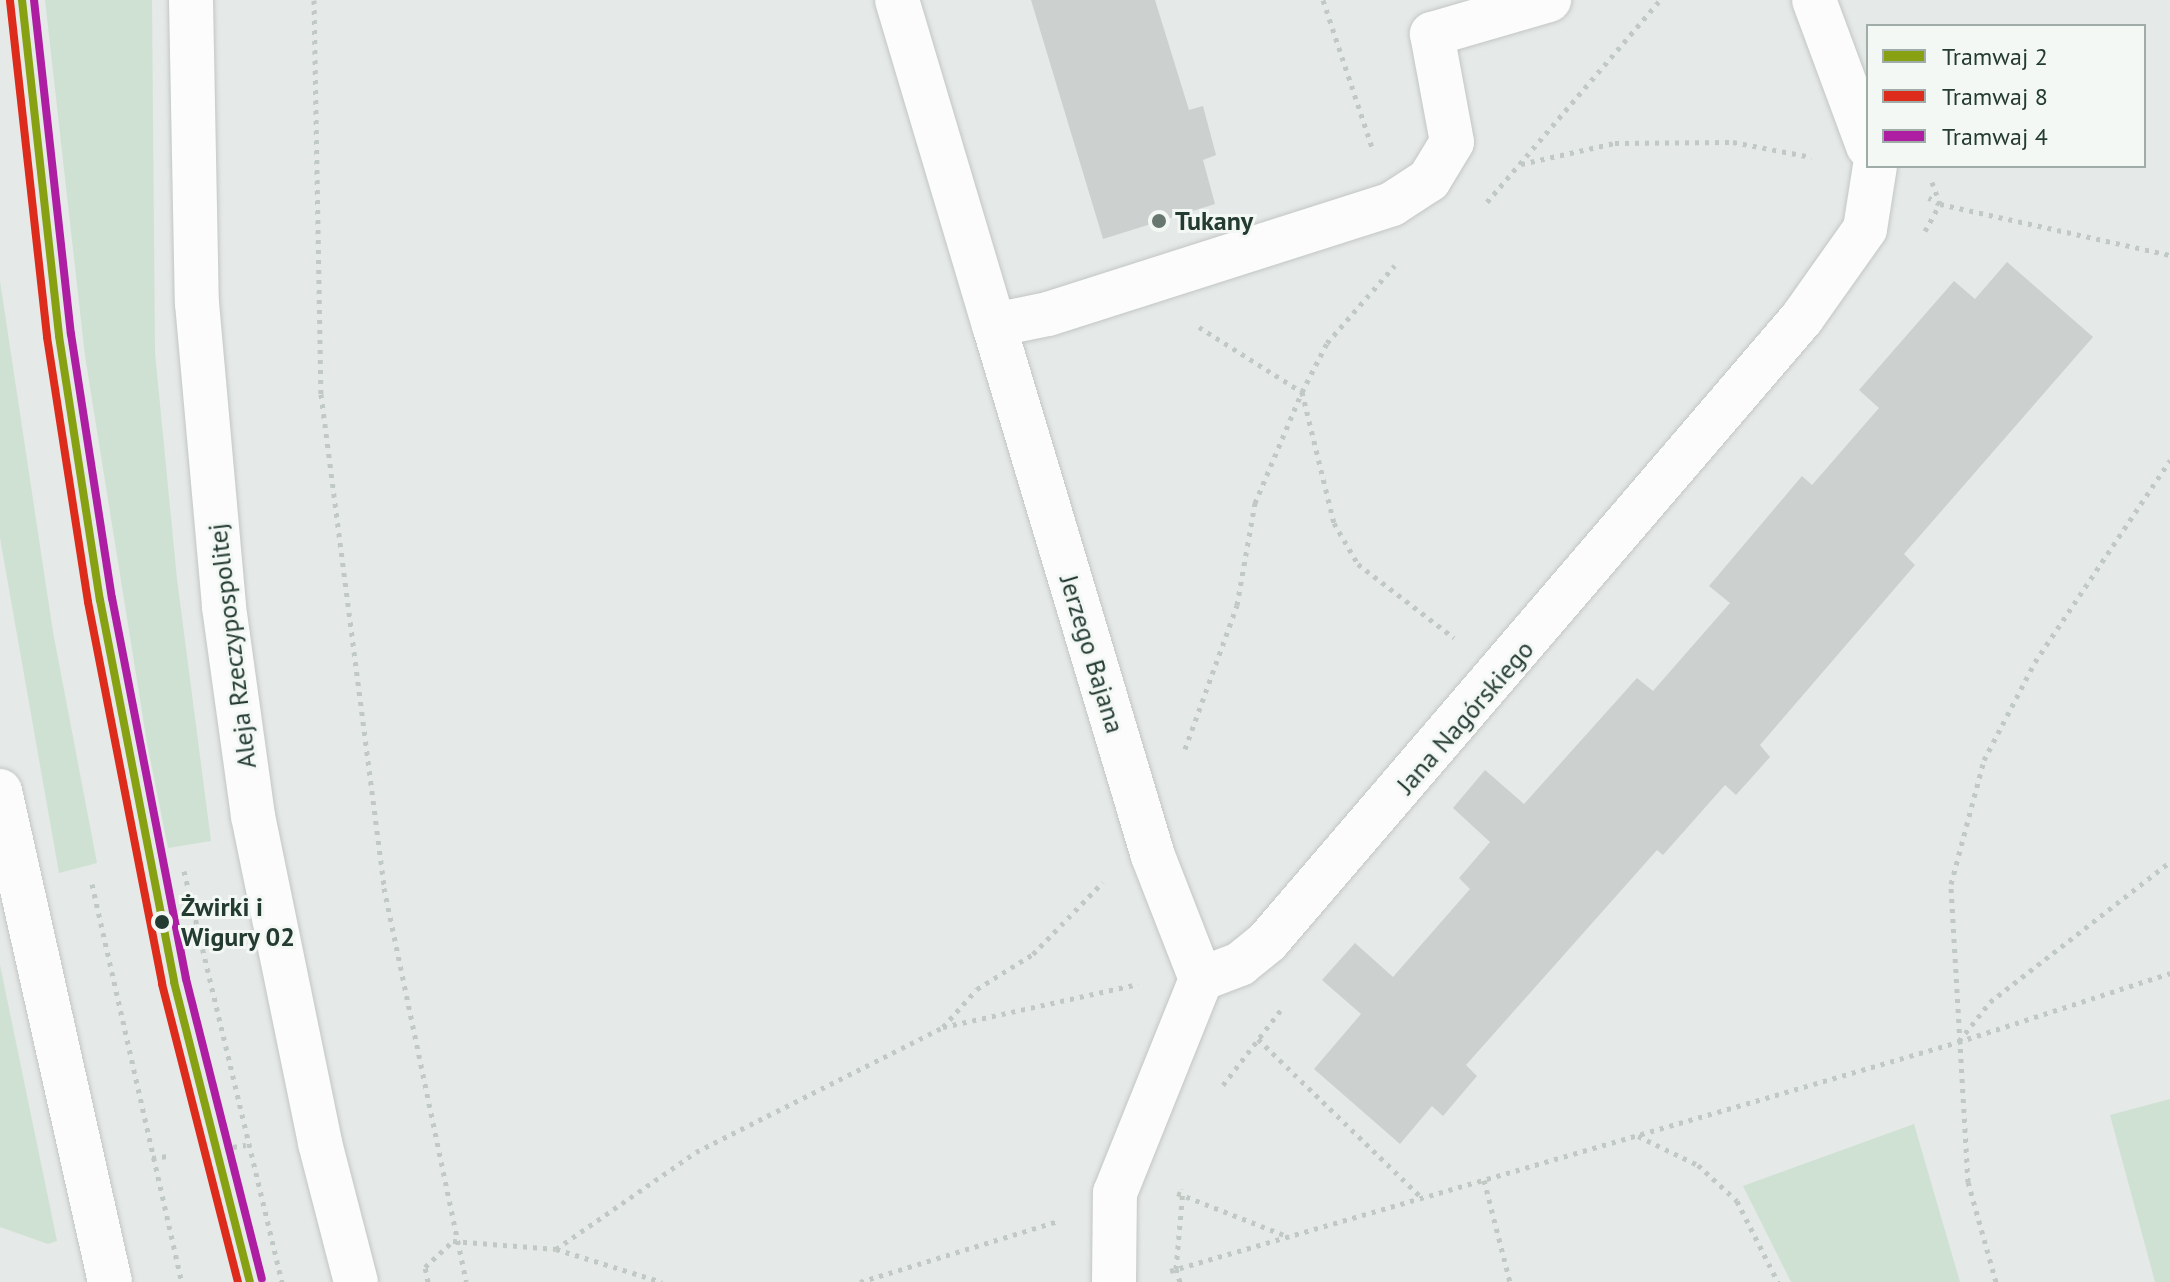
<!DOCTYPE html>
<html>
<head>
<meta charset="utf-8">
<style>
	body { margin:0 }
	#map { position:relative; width:2170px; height:1282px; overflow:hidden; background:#e5e9e7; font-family:"PT Sans",sans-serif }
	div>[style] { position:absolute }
	.green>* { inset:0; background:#cfe1d3 }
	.building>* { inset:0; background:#ccd0ce }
	.path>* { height:5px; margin-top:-2.5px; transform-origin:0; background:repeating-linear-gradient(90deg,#c1c9c5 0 4px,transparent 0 10px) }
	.roads { filter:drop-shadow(0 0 2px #c2c6c4) drop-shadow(0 0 2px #c2c6c4) }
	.street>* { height:44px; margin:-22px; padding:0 22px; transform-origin:22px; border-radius:22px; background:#fbfcfb }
	.secondary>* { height:44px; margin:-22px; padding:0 22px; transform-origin:22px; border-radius:22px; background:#fbfcfb }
	.tram-1>* { height:8px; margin:-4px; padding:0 4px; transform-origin:4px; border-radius:4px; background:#87a112 }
	.tram-2>* { height:8px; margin:-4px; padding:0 4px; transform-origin:4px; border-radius:4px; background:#dd2b1c }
	.tram-3>* { height:8px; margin:-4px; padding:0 4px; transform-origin:4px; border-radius:4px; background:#ae1ea3 }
	.dots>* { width:22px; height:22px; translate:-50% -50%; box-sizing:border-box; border:4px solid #f3f8f5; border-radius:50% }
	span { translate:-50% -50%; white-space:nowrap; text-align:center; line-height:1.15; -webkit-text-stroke:6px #f3f8f5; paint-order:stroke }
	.poi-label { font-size:26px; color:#243b32; font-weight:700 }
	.left { translate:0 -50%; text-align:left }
	.street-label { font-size:26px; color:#243b32 }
	.stop-label { font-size:26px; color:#243b32; font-weight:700 }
	.legend { position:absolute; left:1866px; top:24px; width:280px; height:144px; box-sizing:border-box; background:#f3f8f5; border:2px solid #a0aca7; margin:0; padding:10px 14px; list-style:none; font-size:24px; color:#243b32 }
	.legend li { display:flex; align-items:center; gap:16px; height:40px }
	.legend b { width:40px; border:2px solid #a0aca7 }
</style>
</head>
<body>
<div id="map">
	<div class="green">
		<i style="clip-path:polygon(45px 0,152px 0,155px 353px,177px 579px,211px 841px,168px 848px,147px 743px,85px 356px)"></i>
		<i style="clip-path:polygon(0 281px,53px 632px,97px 863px,59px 873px,0 538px)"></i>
		<i style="clip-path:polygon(0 965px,57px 1241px,48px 1244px,0 1227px)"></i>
		<i style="clip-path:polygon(2170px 1099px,2170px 1282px,2155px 1282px,2110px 1115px)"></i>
		<i style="clip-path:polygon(1914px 1124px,1960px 1282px,1791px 1282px,1743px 1186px)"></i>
	</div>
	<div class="building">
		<i style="clip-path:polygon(1031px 0,1155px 0,1189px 110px,1203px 106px,1216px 155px,1203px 160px,1215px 204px,1103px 239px)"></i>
		<i style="clip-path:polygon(2007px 262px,2093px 337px,1904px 554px,1915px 565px,1760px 745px,1770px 757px,1736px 795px,1725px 785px,1663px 855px,1657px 850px,1466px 1065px,1477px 1076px,1443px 1116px,1432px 1106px,1400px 1144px,1314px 1069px,1361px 1014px,1322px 980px,1355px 943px,1393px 977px,1470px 889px,1459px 878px,1490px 842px,1453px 808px,1485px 770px,1524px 804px,1637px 678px,1653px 691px,1730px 603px,1709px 586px,1802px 476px,1812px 485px,1879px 408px,1859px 390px,1954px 281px,1975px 299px)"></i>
	</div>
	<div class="path">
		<i style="left:314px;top:0;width:394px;rotate:89deg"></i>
		<i style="left:321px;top:394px;width:498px;rotate:82.7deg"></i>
		<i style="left:384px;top:888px;width:402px;rotate:78.2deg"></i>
		<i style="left:1323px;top:0;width:155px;rotate:71.6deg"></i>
		<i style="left:1521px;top:164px;width:96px;rotate:-12.6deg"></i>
		<i style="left:1615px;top:143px;width:118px;rotate:-0.5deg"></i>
		<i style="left:1733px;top:142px;width:80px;rotate:10.8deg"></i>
		<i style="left:1932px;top:182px;width:23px;rotate:70deg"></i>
		<i style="left:1940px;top:204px;width:236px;rotate:12.5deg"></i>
		<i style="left:1487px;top:202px;width:266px;rotate:-49.4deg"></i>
		<i style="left:1925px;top:231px;width:31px;rotate:-61deg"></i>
		<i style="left:1940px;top:204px;width:13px;rotate:-151deg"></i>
		<i style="left:1199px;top:327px;width:122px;rotate:32.3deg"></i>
		<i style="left:1302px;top:392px;width:135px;rotate:76.3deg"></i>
		<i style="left:1334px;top:523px;width:48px;rotate:59.7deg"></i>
		<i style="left:1358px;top:564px;width:121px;rotate:37.6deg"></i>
		<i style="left:1185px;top:749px;width:153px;rotate:-70.1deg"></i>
		<i style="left:1237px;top:605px;width:104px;rotate:-80deg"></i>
		<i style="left:1255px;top:503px;width:121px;rotate:-67.1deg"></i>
		<i style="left:1302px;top:392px;width:55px;rotate:-63deg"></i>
		<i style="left:1327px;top:343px;width:103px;rotate:-48.9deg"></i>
		<i style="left:184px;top:871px;width:423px;rotate:76.6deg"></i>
		<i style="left:92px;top:884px;width:408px;rotate:77.3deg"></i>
		<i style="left:943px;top:1027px;width:51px;rotate:-48.2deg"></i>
		<i style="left:977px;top:989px;width:66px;rotate:-32deg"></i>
		<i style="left:1033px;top:954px;width:100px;rotate:-45.8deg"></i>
		<i style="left:1258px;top:1039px;width:227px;rotate:44.1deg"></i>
		<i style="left:1959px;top:1041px;width:50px;rotate:-51.5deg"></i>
		<i style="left:1990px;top:1002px;width:228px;rotate:-37.9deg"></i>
		<i style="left:1223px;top:1085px;width:98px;rotate:-52.4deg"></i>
		<i style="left:1638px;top:1136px;width:67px;rotate:25.8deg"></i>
		<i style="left:1698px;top:1165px;width:53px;rotate:42.7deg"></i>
		<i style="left:1737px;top:1201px;width:91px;rotate:63.2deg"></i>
		<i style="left:233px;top:1147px;width:13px;rotate:-9deg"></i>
		<i style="left:152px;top:1158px;width:16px;rotate:-7deg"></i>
		<i style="left:1484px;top:1180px;width:105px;rotate:75.7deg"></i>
		<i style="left:1177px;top:1193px;width:120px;rotate:21.4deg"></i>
		<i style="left:556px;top:1249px;width:170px;rotate:-34.7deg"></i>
		<i style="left:696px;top:1152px;width:277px;rotate:-26.8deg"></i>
		<i style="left:943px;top:1027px;width:200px;rotate:-12.4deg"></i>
		<i style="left:1170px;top:1271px;width:821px;rotate:-16.2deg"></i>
		<i style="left:1958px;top:1042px;width:223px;rotate:-18deg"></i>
		<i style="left:428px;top:1282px;width:15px;rotate:-101deg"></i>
		<i style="left:425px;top:1267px;width:38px;rotate:-43deg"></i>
		<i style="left:453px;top:1241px;width:103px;rotate:4.4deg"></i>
		<i style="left:556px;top:1249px;width:111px;rotate:17.3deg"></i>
		<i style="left:860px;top:1282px;width:207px;rotate:-17.1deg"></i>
		<i style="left:1180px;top:1282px;width:14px;rotate:-107deg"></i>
		<i style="left:1176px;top:1269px;width:80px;rotate:-85deg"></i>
		<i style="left:1996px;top:1282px;width:104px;rotate:-105.6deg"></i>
		<i style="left:1968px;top:1182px;width:298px;rotate:-93.3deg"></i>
		<i style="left:1951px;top:884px;width:128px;rotate:-75.1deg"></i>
		<i style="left:1984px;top:760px;width:110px;rotate:-62.5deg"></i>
		<i style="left:2035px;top:662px;width:243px;rotate:-56.2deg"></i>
	</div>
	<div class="roads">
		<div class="street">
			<i style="left:897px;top:0;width:339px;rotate:73.4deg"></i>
			<i style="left:994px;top:325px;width:55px;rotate:-11.5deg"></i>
			<i style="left:1048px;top:314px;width:361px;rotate:-17.7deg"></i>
			<i style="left:1392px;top:204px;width:44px;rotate:-33deg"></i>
			<i style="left:1429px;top:180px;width:44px;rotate:-58.8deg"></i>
			<i style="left:1452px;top:142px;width:110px;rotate:-100.5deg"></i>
			<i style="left:1432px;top:34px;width:122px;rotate:-16.2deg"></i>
			<i style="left:1814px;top:0;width:156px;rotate:69.7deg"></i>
			<i style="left:994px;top:325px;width:554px;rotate:73.33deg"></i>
			<i style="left:1153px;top:856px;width:132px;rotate:68.7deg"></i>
			<i style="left:1114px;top:1282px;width:89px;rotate:-89.4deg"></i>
			<i style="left:1115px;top:1193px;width:231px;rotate:-68.1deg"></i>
			<i style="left:1201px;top:979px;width:42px;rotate:-21deg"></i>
			<i style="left:1240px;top:964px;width:36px;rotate:-39deg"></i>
			<i style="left:1268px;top:941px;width:821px;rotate:-49.4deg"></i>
			<i style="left:1802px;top:318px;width:109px;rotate:-54.7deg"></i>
			<i style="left:1865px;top:229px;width:64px;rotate:-81deg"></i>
		</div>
		<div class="secondary">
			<i style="left:191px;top:0;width:303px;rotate:88.9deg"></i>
			<i style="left:197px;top:303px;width:305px;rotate:84.9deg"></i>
			<i style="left:224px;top:607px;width:211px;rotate:82.1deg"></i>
			<i style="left:253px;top:816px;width:334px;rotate:78.4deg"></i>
			<i style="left:320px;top:1143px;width:144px;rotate:75.5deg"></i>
			<i style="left:0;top:791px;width:503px;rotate:77.37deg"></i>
		</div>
	</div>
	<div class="tram-1">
		<i style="left:22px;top:0;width:338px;rotate:83.7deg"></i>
		<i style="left:59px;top:336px;width:267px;rotate:81.2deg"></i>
		<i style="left:100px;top:600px;width:389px;rotate:79deg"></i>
		<i style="left:174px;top:982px;width:309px;rotate:75.8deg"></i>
	</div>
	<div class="tram-2">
		<i style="left:10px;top:1px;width:338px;rotate:83.7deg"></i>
		<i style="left:47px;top:337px;width:268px;rotate:81.2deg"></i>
		<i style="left:88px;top:602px;width:389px;rotate:79deg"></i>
		<i style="left:162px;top:984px;width:308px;rotate:75.7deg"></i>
	</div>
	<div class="tram-3">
		<i style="left:34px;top:0;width:336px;rotate:83.7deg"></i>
		<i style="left:71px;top:334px;width:267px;rotate:81.2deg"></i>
		<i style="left:112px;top:598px;width:388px;rotate:79deg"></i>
		<i style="left:186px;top:979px;width:309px;rotate:75.8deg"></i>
	</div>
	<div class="dots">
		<i style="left:1159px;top:221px;background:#687871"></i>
		<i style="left:162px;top:922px;background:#243b32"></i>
	</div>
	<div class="poi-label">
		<span class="left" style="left:1175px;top:221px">Tukany</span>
	</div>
	<div class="street-label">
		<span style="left:232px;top:646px;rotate:-97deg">Aleja Rzeczypospolitej</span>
		<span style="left:1092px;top:654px;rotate:73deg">Jerzego Bajana</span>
		<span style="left:1465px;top:717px;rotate:-49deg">Jana Nagórskiego</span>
	</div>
	<div class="stop-label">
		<span class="left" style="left:181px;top:922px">Żwirki i<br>Wigury 02</span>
	</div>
	<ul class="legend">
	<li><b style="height:10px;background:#87a112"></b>Tramwaj 2</li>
	<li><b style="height:10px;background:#dd2b1c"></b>Tramwaj 8</li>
	<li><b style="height:10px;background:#ae1ea3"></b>Tramwaj 4</li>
	</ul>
</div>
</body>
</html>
